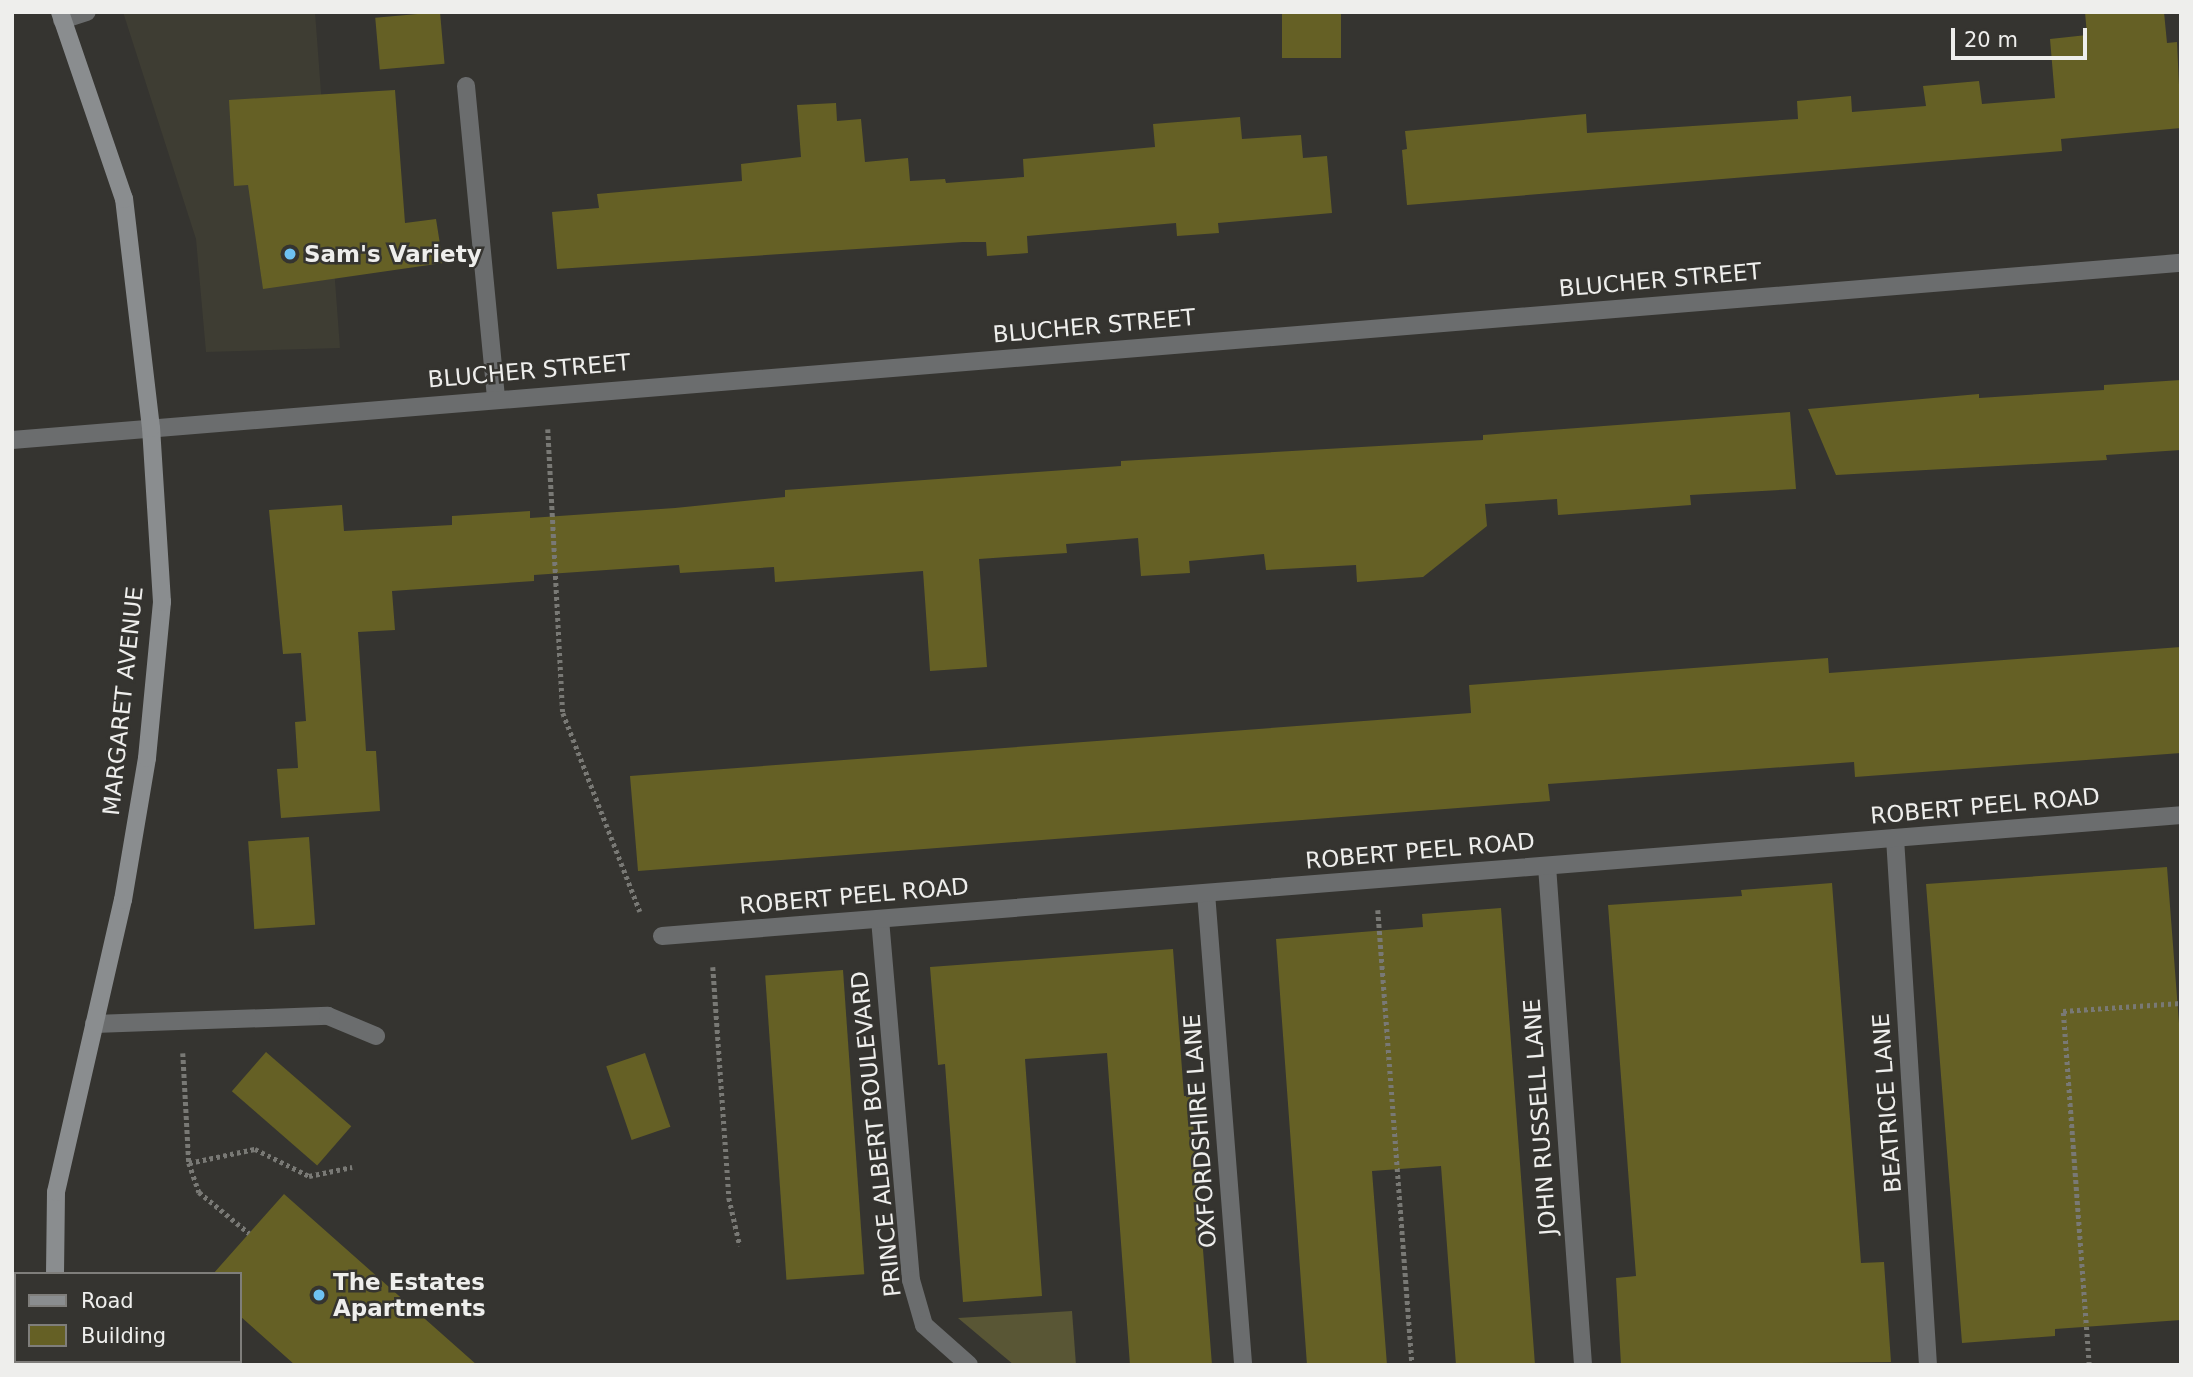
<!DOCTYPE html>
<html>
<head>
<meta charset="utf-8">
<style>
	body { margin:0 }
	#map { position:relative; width:2193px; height:1377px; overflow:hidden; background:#353430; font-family:"DejaVu Sans",sans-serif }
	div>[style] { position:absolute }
	.built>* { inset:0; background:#3e3d33 }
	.green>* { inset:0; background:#595635 }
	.building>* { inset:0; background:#656025; transform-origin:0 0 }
	.path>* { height:4.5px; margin-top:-2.25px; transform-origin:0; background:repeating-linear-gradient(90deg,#797975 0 3.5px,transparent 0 7px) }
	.lane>* { height:18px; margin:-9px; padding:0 9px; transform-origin:9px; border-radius:9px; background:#6b6d6e }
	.street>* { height:18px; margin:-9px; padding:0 9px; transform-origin:9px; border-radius:9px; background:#6b6d6e }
	.secondary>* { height:18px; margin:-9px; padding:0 9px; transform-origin:9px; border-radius:9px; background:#8a8d8f }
	.dots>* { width:19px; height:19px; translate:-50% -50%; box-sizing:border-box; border:4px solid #353430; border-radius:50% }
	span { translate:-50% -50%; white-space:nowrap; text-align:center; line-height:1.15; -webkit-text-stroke:5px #353430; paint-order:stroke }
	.poi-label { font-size:23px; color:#eeeeec; font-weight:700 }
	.left { translate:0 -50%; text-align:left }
	.street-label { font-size:23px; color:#eeeeec }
	.frame { position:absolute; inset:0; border:14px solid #eeeeec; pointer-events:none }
	.legend { position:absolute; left:14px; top:1272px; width:228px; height:91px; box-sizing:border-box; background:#353430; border:2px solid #7f7e7b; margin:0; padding:9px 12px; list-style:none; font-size:21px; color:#eeeeec }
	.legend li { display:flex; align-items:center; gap:14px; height:35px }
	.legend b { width:35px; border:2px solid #7f7e7b }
	.scale { position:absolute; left:1951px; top:28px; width:136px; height:32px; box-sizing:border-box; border:4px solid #eeeeec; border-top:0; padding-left:9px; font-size:21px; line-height:24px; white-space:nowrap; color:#eeeeec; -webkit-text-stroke:5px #353430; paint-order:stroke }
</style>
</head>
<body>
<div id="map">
	<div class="built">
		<i style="clip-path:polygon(123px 12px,315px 12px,340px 348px,206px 352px,196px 239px)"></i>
	</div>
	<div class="green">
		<i style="clip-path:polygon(1072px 1311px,1076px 1365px,1014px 1365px,958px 1318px)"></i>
	</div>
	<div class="building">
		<i style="left:440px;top:12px;width:52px;height:65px;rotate:85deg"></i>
		<i style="left:1282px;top:12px;width:59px;height:46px"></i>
		<i style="clip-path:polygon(2085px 12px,2164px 12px,2167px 43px,2177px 42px,2181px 128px,2061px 139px,2062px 151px,1407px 205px,1402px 150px,1407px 149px,1405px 131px,1586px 114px,1587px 133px,1798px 119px,1797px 101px,1851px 96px,1852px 112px,1926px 106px,1923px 86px,1979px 81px,1982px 104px,2055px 98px,2050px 39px,2087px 35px)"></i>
		<i style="clip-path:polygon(395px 90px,405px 223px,436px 219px,443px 263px,263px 289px,248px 185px,234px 186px,229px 100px)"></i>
		<i style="clip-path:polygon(836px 103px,837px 121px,861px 119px,865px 162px,908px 158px,910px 181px,945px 179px,946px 183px,1024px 177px,1023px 159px,1155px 147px,1153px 124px,1240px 117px,1242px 139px,1301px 135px,1303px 158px,1327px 156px,1332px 213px,1218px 223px,1219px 233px,1177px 236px,1176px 223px,1027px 236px,1028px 253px,987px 256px,986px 242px,963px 242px,557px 269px,552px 212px,599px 208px,597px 194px,742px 181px,741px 164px,801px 157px,797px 105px)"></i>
		<i style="clip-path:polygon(2181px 380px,2181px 450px,2106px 455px,2107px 460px,1836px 475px,1808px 409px,1979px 394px,1979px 398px,2104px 390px,2104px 385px)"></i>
		<i style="clip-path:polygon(1790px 412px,1796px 489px,1690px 495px,1691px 505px,1558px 515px,1557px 499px,1485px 504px,1487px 526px,1423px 577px,1357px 582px,1356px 565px,1266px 570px,1264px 554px,1189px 561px,1190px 573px,1141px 576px,1138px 538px,1066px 544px,1067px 553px,979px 559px,987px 667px,930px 671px,923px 571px,775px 582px,774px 567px,680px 573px,679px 565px,534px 575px,534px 581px,392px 591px,395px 630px,358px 632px,366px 751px,376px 751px,380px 811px,281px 818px,277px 769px,298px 768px,295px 722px,306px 721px,301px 653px,283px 654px,269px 510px,342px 505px,344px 531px,452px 525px,452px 516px,530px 511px,530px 518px,675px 508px,785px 497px,785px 490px,1121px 466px,1121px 461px,1483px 440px,1483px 435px)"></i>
		<i style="clip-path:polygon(2181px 647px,2181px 753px,1855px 777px,1854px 762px,1548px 784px,1550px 801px,638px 871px,630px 776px,1471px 713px,1469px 685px,1828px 658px,1829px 673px)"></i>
		<i style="left:309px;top:837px;width:88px;height:61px;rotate:86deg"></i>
		<i style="clip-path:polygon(2167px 867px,2181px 1049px,2181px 1320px,2055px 1329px,2055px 1336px,1962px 1343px,1926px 884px)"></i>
		<i style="clip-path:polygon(1832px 883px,1861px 1263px,1884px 1262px,1891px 1362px,1621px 1365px,1616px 1278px,1636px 1276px,1608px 905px,1742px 896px,1741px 890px)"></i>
		<i style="clip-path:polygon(1501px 908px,1535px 1365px,1456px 1365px,1441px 1166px,1372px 1171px,1387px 1365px,1307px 1365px,1276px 939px,1423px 927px,1422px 914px)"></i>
		<i style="clip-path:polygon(1173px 949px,1184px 1096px,1191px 1096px,1212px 1365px,1130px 1365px,1107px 1053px,1025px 1059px,1042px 1296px,963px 1302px,945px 1064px,938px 1065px,930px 967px)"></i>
		<i style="left:843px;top:970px;width:305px;height:78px;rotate:86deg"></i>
		<i style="left:266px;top:1052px;width:113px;height:52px;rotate:41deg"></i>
		<i style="left:645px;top:1053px;width:78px;height:41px;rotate:71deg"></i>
		<i style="clip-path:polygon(284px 1194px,477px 1365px,295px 1365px,240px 1316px,240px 1274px,213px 1274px)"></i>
	</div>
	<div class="path">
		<i style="left:548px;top:429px;width:284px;rotate:87deg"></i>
		<i style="left:563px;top:713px;width:213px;rotate:68.8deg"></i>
		<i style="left:1378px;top:910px;width:456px;rotate:85.7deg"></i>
		<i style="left:713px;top:967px;width:232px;rotate:86deg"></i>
		<i style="left:729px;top:1198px;width:49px;rotate:77.1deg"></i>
		<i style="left:183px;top:1053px;width:110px;rotate:86.9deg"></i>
		<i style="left:189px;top:1163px;width:31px;rotate:71deg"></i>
		<i style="left:199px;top:1192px;width:65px;rotate:39.4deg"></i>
		<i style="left:189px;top:1163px;width:67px;rotate:-12deg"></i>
		<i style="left:255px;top:1149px;width:60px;rotate:26.6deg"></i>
		<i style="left:309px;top:1176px;width:44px;rotate:-11.8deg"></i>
		<i style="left:2089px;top:1365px;width:355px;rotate:-94.2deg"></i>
		<i style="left:2063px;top:1011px;width:118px;rotate:-3.9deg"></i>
	</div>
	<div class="lane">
		<i style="left:62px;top:20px;width:26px;rotate:-18deg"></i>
		<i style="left:466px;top:86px;width:313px;rotate:84.5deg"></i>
		<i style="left:94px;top:1024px;width:234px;rotate:-2deg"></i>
		<i style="left:328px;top:1016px;width:52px;rotate:22.6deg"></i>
	</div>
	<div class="street">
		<i style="left:12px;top:440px;width:2176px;rotate:-4.67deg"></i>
		<i style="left:1895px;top:838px;width:528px;rotate:86.42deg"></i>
		<i style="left:1547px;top:866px;width:500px;rotate:85.87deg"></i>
		<i style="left:1206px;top:893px;width:473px;rotate:85.5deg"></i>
		<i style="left:880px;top:919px;width:362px;rotate:85.1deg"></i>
		<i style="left:911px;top:1280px;width:47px;rotate:73.9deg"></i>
		<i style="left:924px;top:1325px;width:60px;rotate:41.6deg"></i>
		<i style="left:662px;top:936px;width:1524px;rotate:-4.55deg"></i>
	</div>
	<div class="secondary">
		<i style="left:55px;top:1274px;width:82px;rotate:-89.3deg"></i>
		<i style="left:56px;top:1192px;width:300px;rotate:-77.1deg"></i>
		<i style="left:123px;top:900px;width:144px;rotate:-80.4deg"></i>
		<i style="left:147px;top:758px;width:157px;rotate:-84.5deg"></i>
		<i style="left:162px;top:602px;width:174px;rotate:-93.6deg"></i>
		<i style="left:151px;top:428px;width:231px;rotate:-96.7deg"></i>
		<i style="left:124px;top:199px;width:198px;rotate:-108.9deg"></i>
		<i style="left:55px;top:1365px;width:4px;rotate:-90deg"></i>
	</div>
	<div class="dots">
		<i style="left:290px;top:254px;background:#6ec2f3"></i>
		<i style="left:319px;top:1295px;background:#6ec2f3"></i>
	</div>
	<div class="poi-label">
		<span class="left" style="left:304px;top:254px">Sam's Variety</span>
		<span class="left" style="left:333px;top:1295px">The Estates<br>Apartments</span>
	</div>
	<div class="street-label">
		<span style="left:1660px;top:280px;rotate:-5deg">BLUCHER STREET</span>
		<span style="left:1094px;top:326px;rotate:-5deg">BLUCHER STREET</span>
		<span style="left:529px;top:371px;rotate:-5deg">BLUCHER STREET</span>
		<span style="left:123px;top:701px;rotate:-84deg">MARGARET AVENUE</span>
		<span style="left:1985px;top:806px;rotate:-5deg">ROBERT PEEL ROAD</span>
		<span style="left:1420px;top:851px;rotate:-5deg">ROBERT PEEL ROAD</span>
		<span style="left:854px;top:896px;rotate:-5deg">ROBERT PEEL ROAD</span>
		<span style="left:1887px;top:1103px;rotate:-94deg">BEATRICE LANE</span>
		<span style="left:1540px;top:1117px;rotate:-94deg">JOHN RUSSELL LANE</span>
		<span style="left:1200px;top:1131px;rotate:-94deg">OXFORDSHIRE LANE</span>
		<span style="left:876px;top:1134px;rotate:-96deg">PRINCE ALBERT BOULEVARD</span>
	</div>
	<div class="frame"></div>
	<ul class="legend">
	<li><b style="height:9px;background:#8a8d8f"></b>Road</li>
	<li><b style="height:19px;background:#656025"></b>Building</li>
	</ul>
	<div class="scale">20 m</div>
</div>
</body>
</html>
